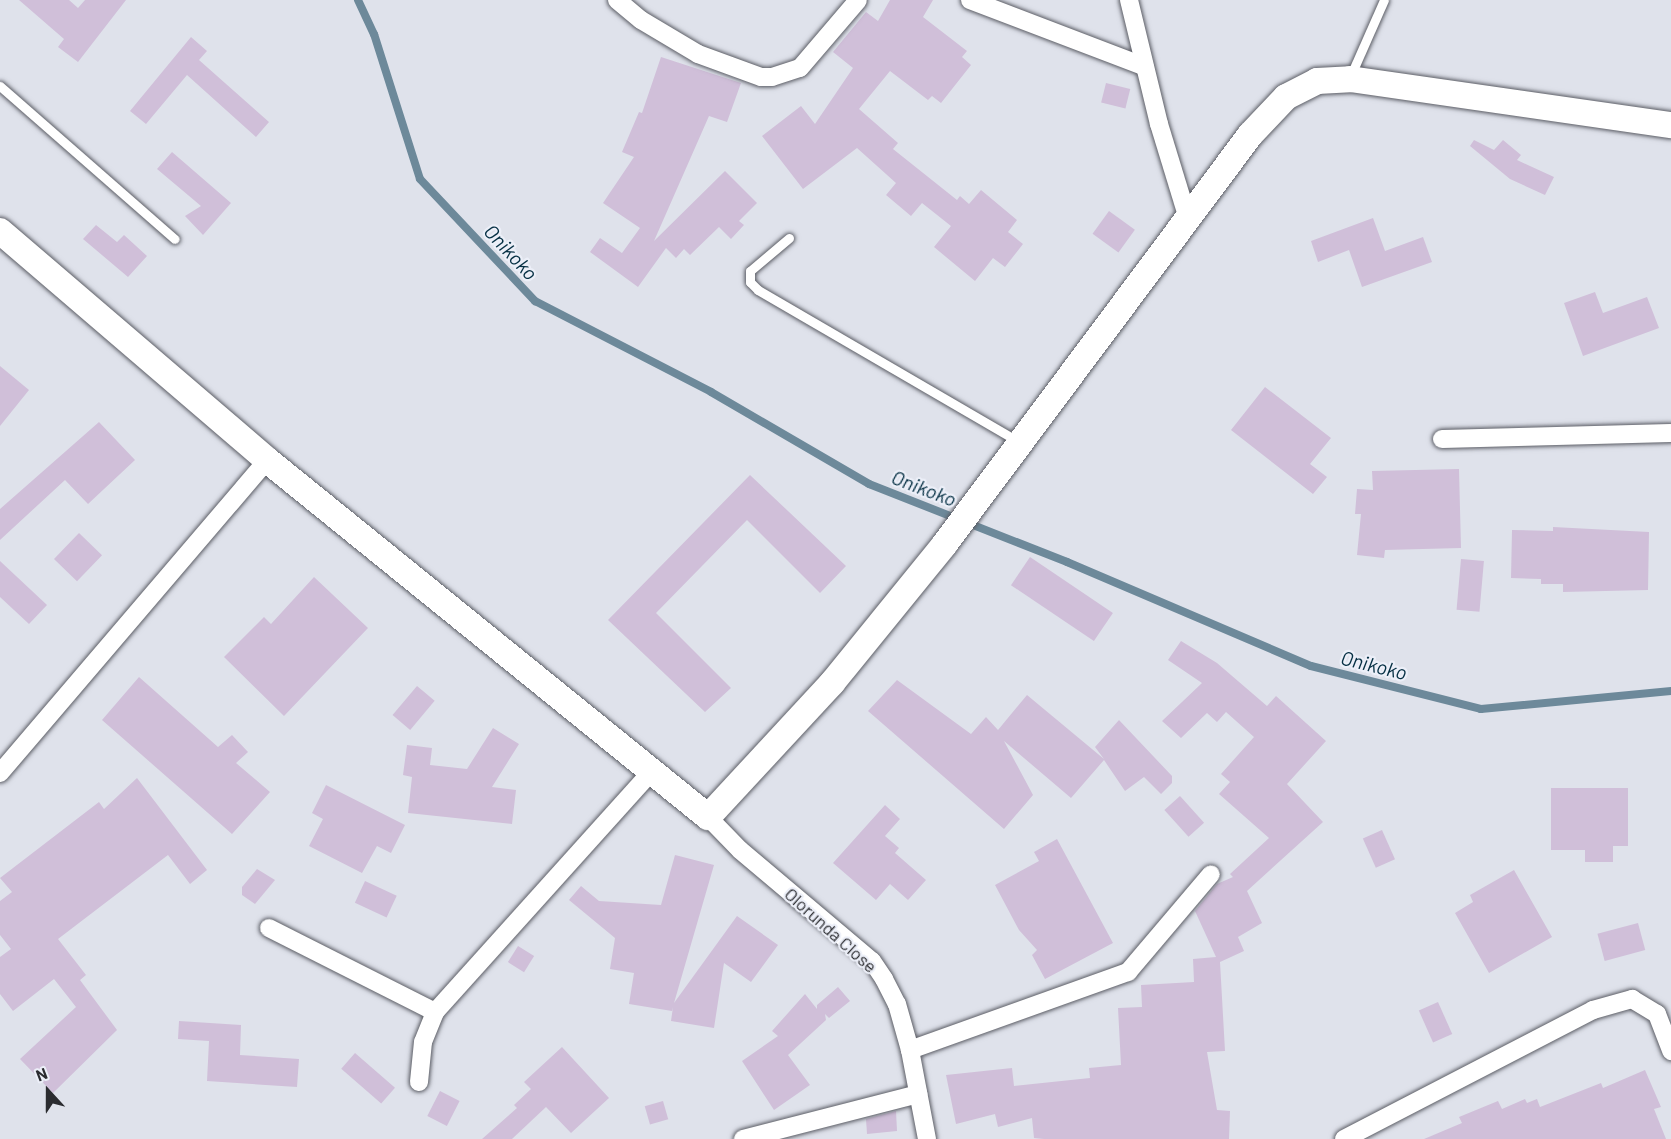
<!DOCTYPE html>
<html>
<head>
<meta charset="utf-8">
<style>
	body { margin:0 }
	#map { position:relative; width:1671px; height:1139px; overflow:hidden; background:#dfe2eb; font-family:Barlow,sans-serif }
	div>[style] { position:absolute }
	.stream>* { height:8px; margin:-4px; padding:0 4px; transform-origin:4px; border-radius:4px; background:#6d899a }
	.building>* { inset:0; background:#d0bfd9; transform-origin:0 0 }
	.roads { filter:drop-shadow(0 0 2px #5b5d65) drop-shadow(0 0 2px #5b5d65) }
	.lane>* { height:9px; margin:-4.5px; padding:0 4.5px; transform-origin:4.5px; border-radius:4.5px; background:#fff }
	.street>* { height:18px; margin:-9px; padding:0 9px; transform-origin:9px; border-radius:9px; background:#fff }
	.secondary>* { height:26px; margin:-13px; padding:0 13px; transform-origin:13px; border-radius:13px; background:#fff }
	span { translate:-50% -50%; white-space:nowrap; text-align:center; line-height:1.15; -webkit-text-stroke:4.5px #eceff8; paint-order:stroke }
	.street-label { font-size:18px; color:#2b2c30 }
	.water-label { font-size:20px; color:#052f43; font-style:italic }
	.north { position:absolute; left:18px; top:1061px; width:60px; height:60px; -webkit-text-stroke:4px #eceff8; paint-order:stroke; rotate:339deg; font-size:16px; font-weight:700; line-height:24px; text-align:center; color:#2b2c30 }
	.north::after { content:''; display:block; margin:auto; width:21px; height:27px; background:#2b2c30; clip-path:polygon(50% 0,100% 100%,50% 72%,0 100%) }
</style>
</head>
<body>
<div id="map">
	<div class="stream">
		<i style="left:358px;top:0;width:38px;rotate:65deg"></i>
		<i style="left:374px;top:34px;width:152px;rotate:72.4deg"></i>
		<i style="left:420px;top:179px;width:168px;rotate:46.7deg"></i>
		<i style="left:535px;top:301px;width:198px;rotate:27.3deg"></i>
		<i style="left:711px;top:392px;width:183px;rotate:30.2deg"></i>
		<i style="left:869px;top:484px;width:213px;rotate:21.5deg"></i>
		<i style="left:1067px;top:562px;width:265px;rotate:23.1deg"></i>
		<i style="left:1311px;top:666px;width:175px;rotate:14.2deg"></i>
		<i style="left:1481px;top:709px;width:191px;rotate:-5.4deg"></i>
	</div>
	<div class="building">
		<i style="clip-path:polygon(19px 0,69px 0,78px 8px,85px 0,126px 0,78px 62px,58px 47px,64px 39px)"></i>
		<i style="clip-path:polygon(890px 0,933px 0,923px 17px,967px 51px,962px 57px,971px 65px,941px 103px,932px 96px,928px 100px,890px 71px,859px 109px,898px 143px,893px 149px,957px 200px,960px 196px,969px 204px,981px 190px,1017px 220px,1008px 232px,1023px 244px,1005px 267px,993px 258px,975px 281px,934px 247px,951px 226px,922px 203px,911px 216px,886px 195px,896px 183px,857px 148px,803px 189px,762px 136px,801px 106px,815px 124px,853px 68px,833px 52px,866px 12px,878px 21px)"></i>
		<i style="clip-path:polygon(191px 37px,207px 51px,199px 60px,269px 122px,256px 137px,187px 75px,146px 124px,130px 111px)"></i>
		<i style="clip-path:polygon(661px 57px,741px 83px,727px 122px,709px 116px,654px 241px,725px 171px,757px 203px,739px 221px,744px 225px,731px 239px,719px 227px,690px 255px,684px 249px,676px 258px,666px 248px,638px 287px,590px 252px,600px 238px,622px 253px,640px 228px,603px 203px,634px 157px,622px 152px,639px 112px,642px 113px)"></i>
		<i style="left:1106px;top:83px;width:25px;height:20px;rotate:14deg"></i>
		<i style="clip-path:polygon(1474px 140px,1494px 150px,1503px 140px,1521px 155px,1517px 160px,1554px 177px,1545px 195px,1510px 179px,1470px 146px)"></i>
		<i style="clip-path:polygon(172px 152px,231px 203px,203px 235px,185px 216px,201px 206px,157px 169px)"></i>
		<i style="left:1109px;top:211px;width:32px;height:28px;rotate:36deg"></i>
		<i style="clip-path:polygon(1373px 218px,1385px 251px,1423px 237px,1432px 262px,1362px 287px,1349px 250px,1318px 262px,1311px 241px)"></i>
		<i style="clip-path:polygon(96px 225px,117px 242px,124px 235px,147px 256px,128px 277px,83px 239px)"></i>
		<i style="clip-path:polygon(1595px 292px,1603px 313px,1647px 297px,1659px 328px,1583px 356px,1564px 303px)"></i>
		<i style="clip-path:polygon(0 366px,29px 390px,0 426px)"></i>
		<i style="clip-path:polygon(1265px 387px,1331px 438px,1310px 464px,1327px 477px,1313px 494px,1231px 430px)"></i>
		<i style="clip-path:polygon(99px 422px,135px 460px,88px 504px,65px 480px,0 540px,0 509px)"></i>
		<i style="clip-path:polygon(1459px 469px,1461px 548px,1385px 550px,1384px 558px,1357px 555px,1361px 514px,1355px 514px,1357px 489px,1373px 490px,1372px 471px)"></i>
		<i style="clip-path:polygon(750px 475px,846px 566px,820px 593px,747px 520px,656px 613px,731px 688px,705px 712px,608px 620px)"></i>
		<i style="clip-path:polygon(1553px 527px,1649px 532px,1648px 590px,1563px 592px,1563px 584px,1541px 584px,1541px 579px,1511px 578px,1512px 530px,1553px 531px)"></i>
		<i style="left:79px;top:533px;width:32px;height:36px;rotate:44deg"></i>
		<i style="left:1030px;top:557px;width:100px;height:34px;rotate:34deg"></i>
		<i style="left:1461px;top:559px;width:23px;height:51px;rotate:5deg"></i>
		<i style="clip-path:polygon(0 561px,47px 605px,29px 624px,0 597px)"></i>
		<i style="clip-path:polygon(314px 577px,368px 628px,284px 716px,224px 657px,264px 617px,271px 624px)"></i>
		<i style="clip-path:polygon(1181px 641px,1217px 663px,1267px 706px,1276px 696px,1326px 741px,1287px 784px,1323px 822px,1247px 891px,1262px 923px,1238px 937px,1244px 951px,1220px 962px,1225px 1051px,1207px 1052px,1217px 1110px,1230px 1111px,1229px 1139px,1044px 1139px,1034px 1138px,1032px 1118px,998px 1127px,995px 1114px,956px 1124px,946px 1075px,1012px 1068px,1014px 1086px,1090px 1078px,1089px 1068px,1121px 1065px,1118px 1008px,1142px 1007px,1141px 985px,1194px 982px,1193px 959px,1216px 957px,1195px 911px,1217px 884px,1233px 877px,1230px 874px,1269px 838px,1219px 794px,1230px 782px,1221px 774px,1254px 737px,1226px 712px,1217px 722px,1207px 713px,1181px 738px,1162px 721px,1202px 683px,1168px 660px)"></i>
		<i style="clip-path:polygon(139px 677px,218px 747px,232px 735px,248px 752px,236px 763px,270px 792px,232px 834px,102px 720px)"></i>
		<i style="clip-path:polygon(897px 680px,971px 734px,986px 717px,998px 730px,1027px 695px,1104px 759px,1095px 747px,1119px 720px,1172px 776px,1172px 783px,1161px 794px,1144px 777px,1125px 791px,1104px 760px,1071px 798px,1004px 741px,1033px 795px,1004px 829px,868px 711px)"></i>
		<i style="left:417px;top:686px;width:23px;height:38px;rotate:40deg"></i>
		<i style="clip-path:polygon(493px 728px,519px 744px,492px 787px,516px 790px,512px 824px,408px 813px,412px 777px,403px 775px,407px 745px,432px 748px,430px 765px,467px 769px)"></i>
		<i style="clip-path:polygon(137px 778px,207px 870px,190px 884px,168px 855px,58px 939px,86px 975px,80px 980px,117px 1030px,53px 1093px,20px 1059px,76px 1007px,54px 979px,13px 1011px,0 994px,0 957px,11px 949px,0 935px,0 901px,12px 892px,0 878px,99px 802px,104px 809px)"></i>
		<i style="clip-path:polygon(326px 785px,405px 825px,391px 853px,377px 846px,362px 873px,309px 846px,323px 819px,312px 813px)"></i>
		<i style="clip-path:polygon(1551px 788px,1628px 788px,1628px 846px,1613px 846px,1613px 862px,1585px 862px,1585px 850px,1551px 850px)"></i>
		<i style="left:1180px;top:796px;width:36px;height:21px;rotate:48deg"></i>
		<i style="clip-path:polygon(885px 805px,900px 819px,885px 836px,899px 848px,895px 853px,926px 880px,908px 900px,890px 884px,876px 900px,833px 863px)"></i>
		<i style="left:1382px;top:830px;width:32px;height:21px;rotate:66deg"></i>
		<i style="clip-path:polygon(1057px 839px,1113px 943px,1045px 979px,1032px 955px,1037px 950px,1019px 930px,995px 885px,1039px 861px,1034px 852px)"></i>
		<i style="clip-path:polygon(675px 855px,714px 865px,674px 1003px,737px 916px,778px 945px,751px 982px,724px 963px,714px 1028px,671px 1021px,673px 1007px,672px 1011px,629px 1004px,634px 973px,610px 969px,615px 938px,569px 900px,581px 886px,599px 901px,661px 905px)"></i>
		<i style="clip-path:polygon(257px 869px,275px 880px,255px 904px,242px 895px,242px 887px)"></i>
		<i style="clip-path:polygon(1514px 870px,1552px 937px,1489px 973px,1455px 913px,1473px 902px,1470px 895px)"></i>
		<i style="left:365px;top:881px;width:35px;height:24px;rotate:25deg"></i>
		<i style="left:1638px;top:923px;width:28px;height:42px;rotate:75deg"></i>
		<i style="left:518px;top:946px;width:19px;height:19px;rotate:32deg"></i>
		<i style="clip-path:polygon(838px 987px,850px 1001px,829px 1018px,825px 1014px,826px 1020px,788px 1055px,810px 1085px,774px 1110px,742px 1061px,778px 1036px,772px 1031px,805px 994px,817px 1009px,817px 1005px)"></i>
		<i style="left:1438px;top:1002px;width:35px;height:21px;rotate:66deg"></i>
		<i style="clip-path:polygon(179px 1021px,241px 1025px,240px 1055px,299px 1059px,297px 1087px,207px 1081px,209px 1041px,178px 1039px)"></i>
		<i style="clip-path:polygon(562px 1047px,609px 1098px,571px 1133px,546px 1107px,512px 1139px,482px 1139px,517px 1108px,514px 1105px,531px 1089px,524px 1082px)"></i>
		<i style="left:355px;top:1053px;width:53px;height:21px;rotate:41deg"></i>
		<i style="clip-path:polygon(1645px 1070px,1661px 1107px,1654px 1109px,1666px 1139px,1424px 1139px,1462px 1123px,1459px 1117px,1498px 1101px,1502px 1109px,1525px 1099px,1527px 1103px,1537px 1099px,1540px 1107px,1601px 1083px,1603px 1088px)"></i>
		<i style="left:440px;top:1091px;width:22px;height:28px;rotate:27deg"></i>
		<i style="left:663px;top:1101px;width:19px;height:19px;rotate:74deg"></i>
		<i style="clip-path:polygon(896px 1111px,897px 1131px,867px 1134px,866px 1119px)"></i>
	</div>
	<div class="roads">
		<div class="lane">
			<i style="left:1350px;top:77px;width:84px;rotate:-66.2deg"></i>
			<i style="left:0;top:86px;width:232px;rotate:41.2deg"></i>
			<i style="left:789px;top:238px;width:51px;rotate:139.8deg"></i>
			<i style="left:750px;top:271px;width:11px;rotate:90deg"></i>
			<i style="left:750px;top:282px;width:11px;rotate:45deg"></i>
			<i style="left:758px;top:290px;width:302px;rotate:30.2deg"></i>
		</div>
		<div class="street">
			<i style="left:617px;top:0;width:31px;rotate:40deg"></i>
			<i style="left:641px;top:20px;width:66px;rotate:30.8deg"></i>
			<i style="left:698px;top:54px;width:67px;rotate:20.1deg"></i>
			<i style="left:761px;top:77px;width:11px"></i>
			<i style="left:772px;top:77px;width:29px;rotate:-18deg"></i>
			<i style="left:800px;top:68px;width:89px;rotate:-49.5deg"></i>
			<i style="left:970px;top:0;width:187px;rotate:20.9deg"></i>
			<i style="left:1129px;top:0;width:128px;rotate:76.4deg"></i>
			<i style="left:1159px;top:124px;width:99px;rotate:73deg"></i>
			<i style="left:1442px;top:439px;width:229px;rotate:-1.5deg"></i>
			<i style="left:0;top:773px;width:411px;rotate:-49.5deg"></i>
			<i style="left:708px;top:817px;width:46px;rotate:45.9deg"></i>
			<i style="left:740px;top:850px;width:172px;rotate:40.1deg"></i>
			<i style="left:872px;top:961px;width:22px;rotate:56deg"></i>
			<i style="left:884px;top:979px;width:28px;rotate:63deg"></i>
			<i style="left:897px;top:1004px;width:48px;rotate:74.2deg"></i>
			<i style="left:910px;top:1050px;width:91px;rotate:79.2deg"></i>
			<i style="left:269px;top:928px;width:186px;rotate:26.8deg"></i>
			<i style="left:910px;top:1050px;width:232px;rotate:-19.7deg"></i>
			<i style="left:1128px;top:972px;width:128px;rotate:-49.7deg"></i>
			<i style="left:419px;top:1082px;width:40px;rotate:-84.3deg"></i>
			<i style="left:423px;top:1042px;width:32px;rotate:-68deg"></i>
			<i style="left:435px;top:1012px;width:323px;rotate:-48deg"></i>
			<i style="left:743px;top:1139px;width:181px;rotate:-14.4deg"></i>
			<i style="left:1344px;top:1139px;width:280px;rotate:-27.4deg"></i>
			<i style="left:1593px;top:1010px;width:41px;rotate:-15.8deg"></i>
			<i style="left:1632px;top:999px;width:29px;rotate:31deg"></i>
			<i style="left:1657px;top:1014px;width:40px;rotate:69deg"></i>
		</div>
		<div class="secondary">
			<i style="left:0;top:231px;width:352px;rotate:40.6deg"></i>
			<i style="left:267px;top:460px;width:567px;rotate:38.99deg"></i>
			<i style="left:708px;top:817px;width:183px;rotate:-47.2deg"></i>
			<i style="left:832px;top:683px;width:178px;rotate:-50.9deg"></i>
			<i style="left:944px;top:545px;width:512px;rotate:-53.26deg"></i>
			<i style="left:1250px;top:135px;width:52px;rotate:-46.5deg"></i>
			<i style="left:1286px;top:97px;width:35px;rotate:-27deg"></i>
			<i style="left:1317px;top:81px;width:33px;rotate:-3deg"></i>
			<i style="left:1350px;top:79px;width:324px;rotate:8.2deg"></i>
		</div>
	</div>
	<div class="street-label">
		<span style="left:831px;top:930px;rotate:42deg">Olorunda Close</span>
	</div>
	<div class="water-label">
		<span style="left:511px;top:252px;rotate:47deg">Onikoko</span>
		<span style="left:924px;top:488px;rotate:21deg">Onikoko</span>
		<span style="left:1374px;top:665px;rotate:14deg">Onikoko</span>
	</div>
	<div class="north">N</div>
</div>
</body>
</html>
